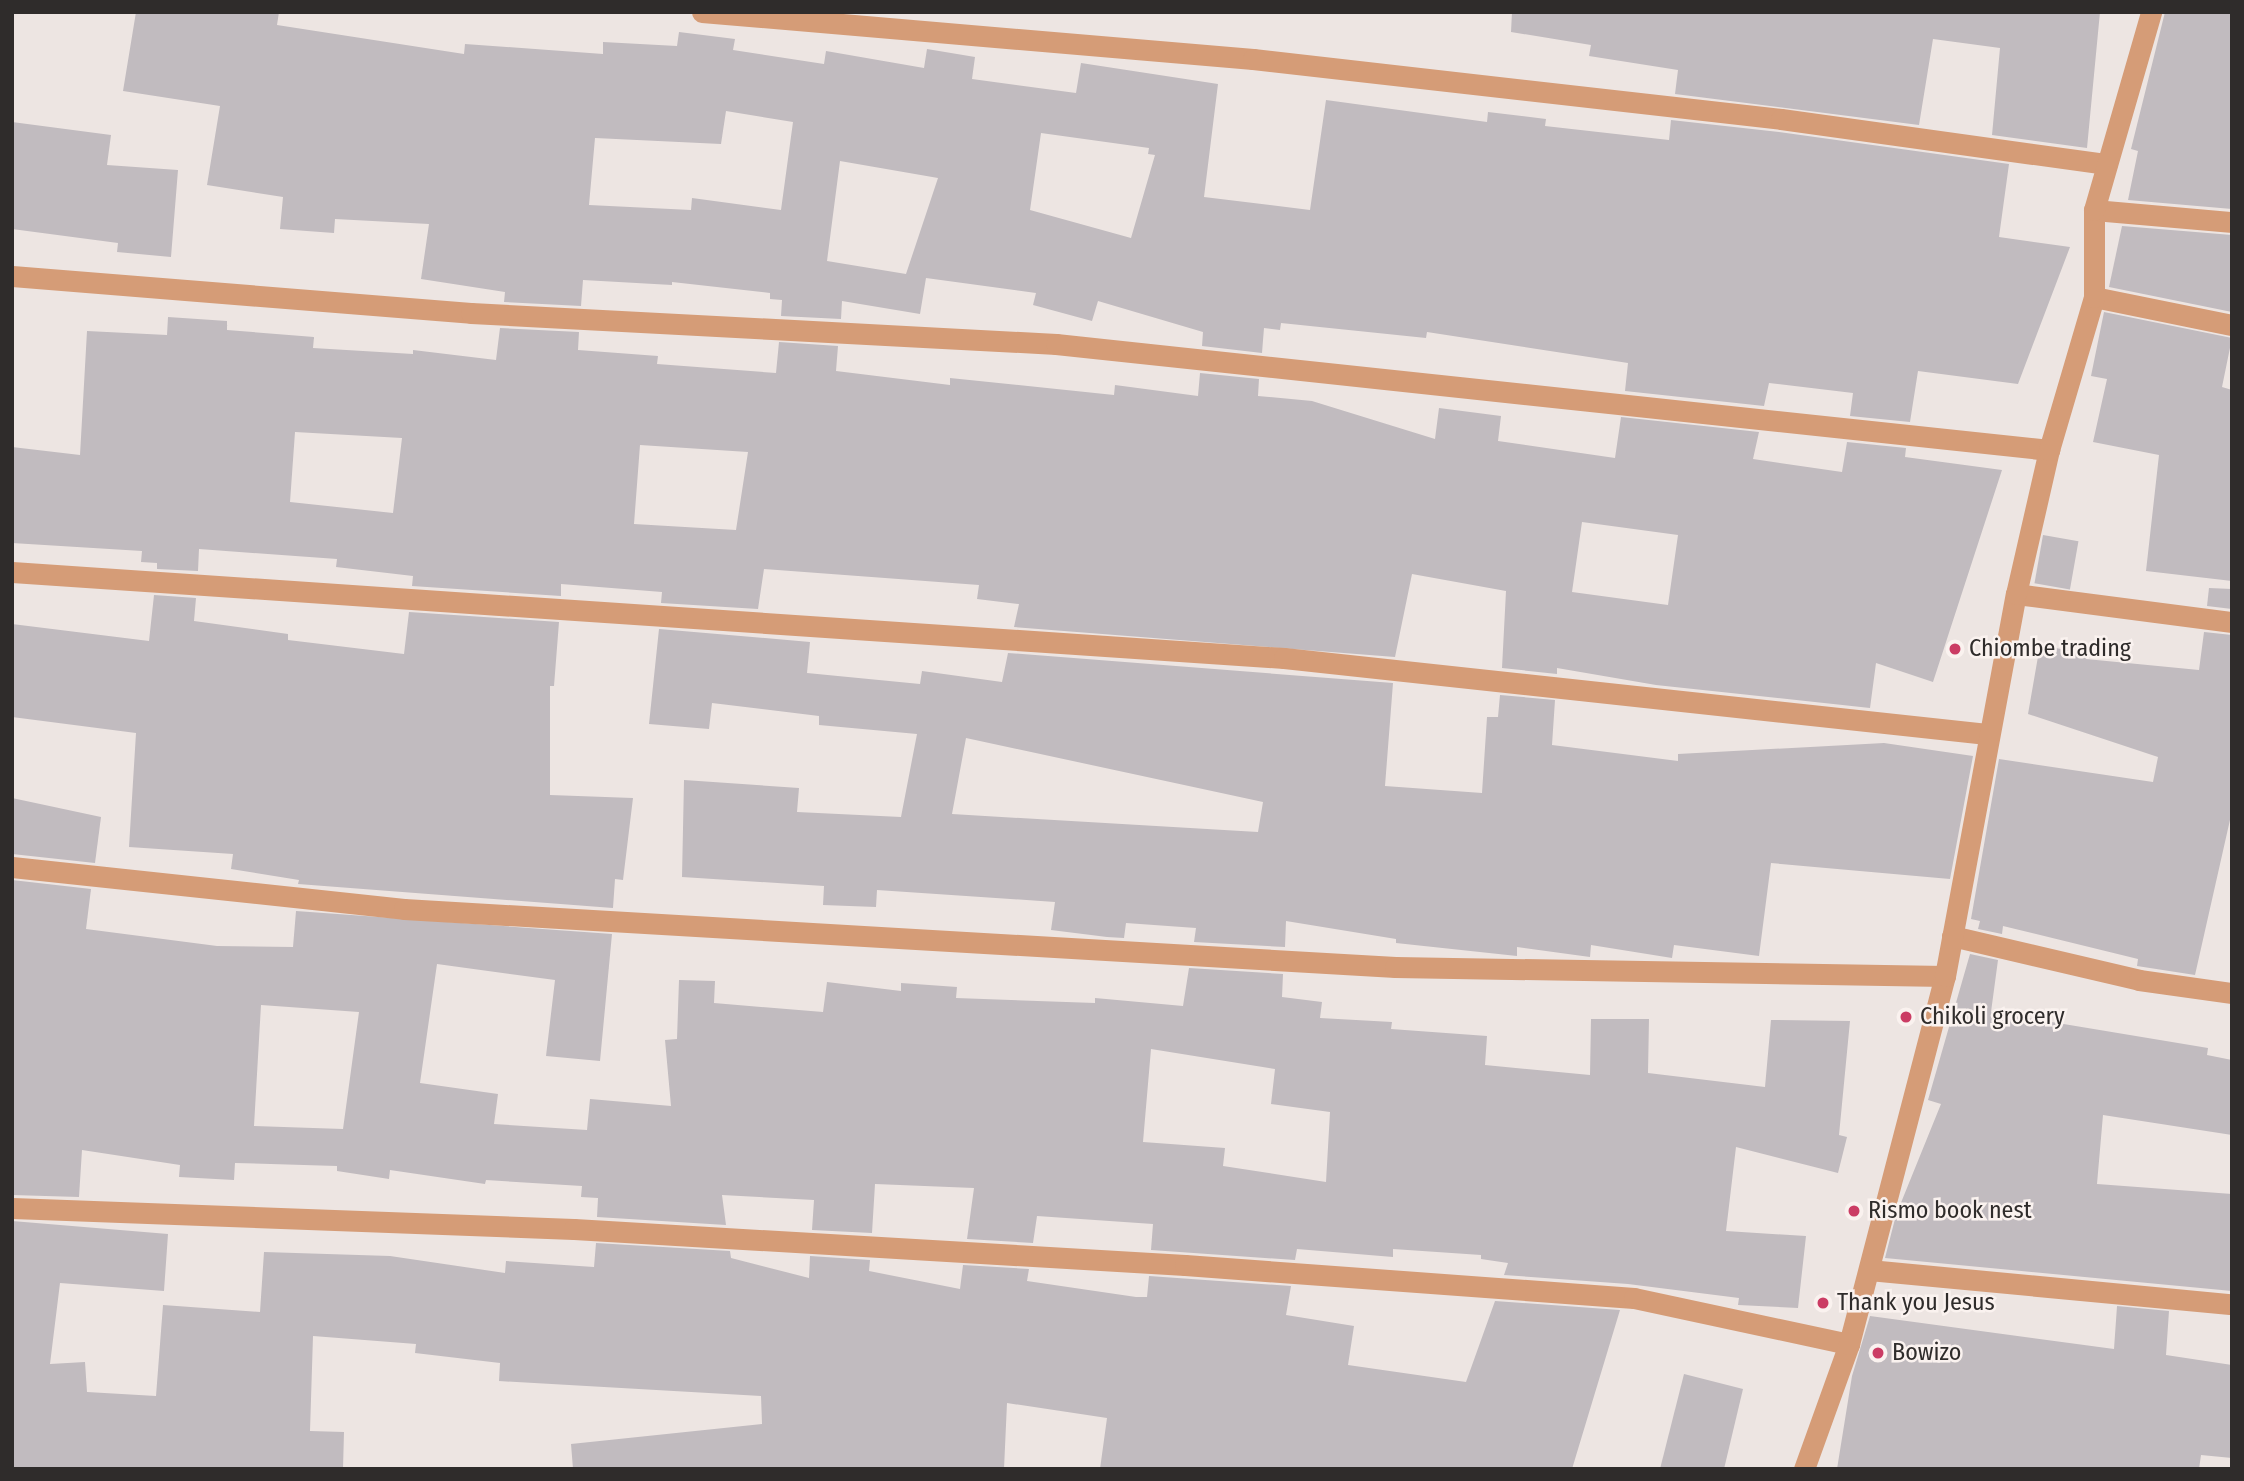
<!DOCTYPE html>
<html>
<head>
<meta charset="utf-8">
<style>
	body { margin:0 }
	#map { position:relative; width:2244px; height:1481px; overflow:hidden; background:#ede5e2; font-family:"Fira Sans Condensed",sans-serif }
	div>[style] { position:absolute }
	.building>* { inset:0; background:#c1bbbf; transform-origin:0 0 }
	.minor>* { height:21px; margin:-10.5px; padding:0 10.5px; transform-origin:10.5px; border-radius:10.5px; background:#d59c77 }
	.dots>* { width:19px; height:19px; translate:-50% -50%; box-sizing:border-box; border:4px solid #faf2ef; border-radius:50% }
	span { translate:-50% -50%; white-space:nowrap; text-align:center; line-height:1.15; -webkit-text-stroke:5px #faf2ef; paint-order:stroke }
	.poi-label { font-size:24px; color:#2f2c2b }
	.left { translate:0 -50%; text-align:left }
	.frame { position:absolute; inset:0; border:14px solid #2f2c2b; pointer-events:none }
</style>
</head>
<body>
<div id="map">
	<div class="building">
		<i style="clip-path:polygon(evenodd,136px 12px,279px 12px,277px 25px,464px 54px,465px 44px,603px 54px,603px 42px,677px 46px,679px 32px,735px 39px,733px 50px,824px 64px,826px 51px,924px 68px,927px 49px,975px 57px,972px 79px,1076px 93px,1081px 63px,1218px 84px,1204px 197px,1310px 210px,1326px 100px,1487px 122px,1488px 112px,1546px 119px,1545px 126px,1669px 140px,1671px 120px,1779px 132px,2009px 164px,1999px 237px,2070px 247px,2018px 384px,1918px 371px,1910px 422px,1850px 416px,1853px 393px,1769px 383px,1764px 406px,1625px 391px,1628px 363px,1427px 332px,1426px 338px,1281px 323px,1280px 330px,1264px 328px,1262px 353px,1202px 346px,1203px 332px,1098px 301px,1092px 321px,1033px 305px,1036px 293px,926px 278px,920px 314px,842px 301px,841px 319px,781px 316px,782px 300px,770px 299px,770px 293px,672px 282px,672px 285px,583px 280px,581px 306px,504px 302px,505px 292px,421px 279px,429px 224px,335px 219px,334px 233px,280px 229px,283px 197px,207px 185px,220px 106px,123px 91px,136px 12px,726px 111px,793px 122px,781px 210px,692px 198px,691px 210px,589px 205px,595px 138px,721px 144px,726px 111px,136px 12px,1041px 133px,1149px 148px,1148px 154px,1155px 155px,1131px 238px,1030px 210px,1041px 133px,136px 12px,840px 161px,938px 178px,906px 274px,827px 261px,840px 161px)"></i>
		<i style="clip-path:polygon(1512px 12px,2100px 12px,2087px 148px,1992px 135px,2000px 48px,1933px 39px,1919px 125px,1675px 94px,1678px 70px,1589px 56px,1591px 45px,1511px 32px)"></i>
		<i style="clip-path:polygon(2165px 12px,2232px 12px,2232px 209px,2128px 200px,2138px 151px,2131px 149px)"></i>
		<i style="clip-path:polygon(12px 122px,111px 135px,107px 165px,178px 170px,171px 257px,117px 252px,118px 243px,12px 229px)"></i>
		<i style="clip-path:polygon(2122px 226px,2232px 235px,2232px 312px,2109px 287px)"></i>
		<i style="clip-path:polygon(2104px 312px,2232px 338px,2222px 387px,2232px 390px,2232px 581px,2146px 571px,2159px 455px,2093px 442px,2107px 379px,2091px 376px)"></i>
		<i style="clip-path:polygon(evenodd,168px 317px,227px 321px,227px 330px,314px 337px,313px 348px,413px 354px,413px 350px,496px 360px,500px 328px,579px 332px,578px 350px,658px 356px,657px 364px,776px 373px,779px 342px,838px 346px,836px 371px,950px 385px,950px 378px,1114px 395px,1115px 385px,1198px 396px,1200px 373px,1259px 379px,1258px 396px,1312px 401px,1435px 439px,1439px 408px,1501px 416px,1498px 441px,1615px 458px,1621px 417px,1759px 432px,1753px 459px,1842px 472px,1847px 442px,1906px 448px,1905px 457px,2002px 470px,1933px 682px,1876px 663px,1870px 708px,1656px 685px,1557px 668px,1557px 674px,1502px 668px,1506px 591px,1412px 574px,1395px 657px,1014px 627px,1019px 604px,977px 599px,979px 585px,764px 569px,758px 609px,661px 603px,662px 592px,561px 584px,561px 596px,412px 586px,413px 576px,336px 567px,337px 559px,199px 549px,198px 571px,157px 569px,157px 563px,141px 562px,142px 551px,12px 543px,12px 447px,80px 455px,87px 331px,167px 335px,168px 317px,295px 432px,402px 438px,393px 513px,290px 502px,295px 432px,168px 317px,640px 445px,748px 452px,736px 530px,634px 524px,640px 445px,168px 317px,1582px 522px,1678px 535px,1668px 605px,1572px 592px,1582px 522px)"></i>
		<i style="left:2043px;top:535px;width:36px;height:49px;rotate:10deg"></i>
		<i style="clip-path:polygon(2209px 588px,2232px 589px,2232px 609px,2207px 606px)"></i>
		<i style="clip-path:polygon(154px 595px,196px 598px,194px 621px,288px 634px,288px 640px,404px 654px,409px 612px,559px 622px,554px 686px,550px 686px,550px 795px,633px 798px,623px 880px,615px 879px,613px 908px,298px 884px,299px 880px,231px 869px,233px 854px,129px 847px,136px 733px,12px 717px,12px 624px,149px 641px)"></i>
		<i style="clip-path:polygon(evenodd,659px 629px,810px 642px,807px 673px,920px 684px,922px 671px,1002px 682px,1008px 653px,1393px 683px,1385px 786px,1482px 793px,1487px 717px,1498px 717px,1500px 695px,1555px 700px,1552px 745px,1678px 761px,1678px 754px,1884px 743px,1973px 756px,1950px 879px,1771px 863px,1759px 956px,1674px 945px,1672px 958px,1591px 945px,1590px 957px,1517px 947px,1517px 956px,1396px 943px,1396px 939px,1286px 921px,1285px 947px,1194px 942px,1196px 928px,1126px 923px,1124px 938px,1107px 937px,1051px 930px,1055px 902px,877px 890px,876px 907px,823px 905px,824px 886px,682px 877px,684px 780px,799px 788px,797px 812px,901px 817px,917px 734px,819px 725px,819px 716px,712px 703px,709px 729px,649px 724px,659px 629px,966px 738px,1263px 802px,1258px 832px,952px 814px,966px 738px)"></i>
		<i style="clip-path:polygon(2204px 632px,2232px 635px,2232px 811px,2195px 975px,2137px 966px,2138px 959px,2003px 926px,2002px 934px,1978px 929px,1980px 921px,1971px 919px,1999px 759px,2153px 782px,2158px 757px,2028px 714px,2040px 645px,2087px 654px,2086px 659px,2199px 670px)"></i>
		<i style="clip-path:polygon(12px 798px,101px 817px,95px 863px,12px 854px)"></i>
		<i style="clip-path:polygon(evenodd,12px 880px,91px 889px,86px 929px,217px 946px,293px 947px,296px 911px,612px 934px,600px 1061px,546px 1056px,555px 980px,437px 964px,420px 1083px,498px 1094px,494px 1124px,587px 1130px,590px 1099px,671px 1106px,665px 1040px,677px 1039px,679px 980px,715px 981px,714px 1003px,823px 1012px,827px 982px,901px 991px,901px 983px,957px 987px,956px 998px,1095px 1003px,1095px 998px,1183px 1006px,1189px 968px,1283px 974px,1282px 997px,1322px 1002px,1320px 1018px,1392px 1022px,1391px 1029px,1487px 1036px,1485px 1065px,1590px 1075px,1591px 1019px,1649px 1019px,1648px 1073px,1765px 1087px,1771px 1020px,1850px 1021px,1839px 1135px,1847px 1137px,1838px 1173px,1736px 1147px,1726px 1231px,1806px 1236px,1798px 1308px,1738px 1305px,1739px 1298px,1628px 1284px,1504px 1275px,1508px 1263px,1481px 1259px,1481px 1255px,1393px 1249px,1393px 1257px,1297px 1249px,1295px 1260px,1151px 1250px,1153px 1224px,1037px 1216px,1033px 1243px,967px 1239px,974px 1188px,875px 1184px,872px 1233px,812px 1230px,814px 1200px,722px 1195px,726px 1225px,597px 1217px,598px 1198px,581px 1197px,582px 1186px,486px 1180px,485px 1184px,390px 1170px,389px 1179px,337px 1171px,337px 1166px,235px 1163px,234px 1180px,179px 1177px,180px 1165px,82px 1150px,79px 1197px,12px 1195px,12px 880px,261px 1005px,359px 1012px,343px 1129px,254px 1126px,261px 1005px,12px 880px,1151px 1049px,1275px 1069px,1271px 1104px,1330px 1112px,1326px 1182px,1223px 1166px,1225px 1148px,1143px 1142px,1151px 1049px)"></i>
		<i style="clip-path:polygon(1970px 954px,1998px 960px,1991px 1012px,2208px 1048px,2207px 1055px,2232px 1060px,2232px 1135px,2103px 1115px,2097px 1184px,2232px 1194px,2232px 1291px,1885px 1258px,1896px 1215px,1941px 1104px,1928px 1100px)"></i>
		<i style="clip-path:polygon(12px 1221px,168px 1234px,164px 1291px,60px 1283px,50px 1364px,85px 1362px,87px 1392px,156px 1396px,163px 1305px,260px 1312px,264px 1252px,390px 1256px,505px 1273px,506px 1261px,594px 1267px,596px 1243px,730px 1251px,731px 1258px,809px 1278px,810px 1256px,870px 1260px,869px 1271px,960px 1289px,963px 1265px,1029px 1269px,1027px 1281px,1136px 1297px,1147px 1297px,1149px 1276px,1291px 1286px,1286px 1315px,1354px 1326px,1348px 1365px,1466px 1382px,1495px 1301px,1620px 1310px,1572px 1469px,1100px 1469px,1107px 1418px,1007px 1403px,1004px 1469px,573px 1469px,571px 1444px,762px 1424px,761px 1396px,499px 1381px,500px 1363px,415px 1353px,416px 1344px,313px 1336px,310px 1431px,344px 1432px,343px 1469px,12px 1469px)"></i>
		<i style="clip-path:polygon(2117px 1306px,2169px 1311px,2166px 1355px,2232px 1365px,2232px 1458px,2201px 1455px,2199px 1469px,1837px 1469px,1852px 1376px,1870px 1316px,2114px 1349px)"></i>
		<i style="clip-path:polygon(1684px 1374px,1743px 1389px,1724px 1469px,1660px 1469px)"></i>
	</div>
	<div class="minor">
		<i style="left:702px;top:12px;width:553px;rotate:4.88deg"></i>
		<i style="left:1253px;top:59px;width:531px;rotate:6.48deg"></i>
		<i style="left:1781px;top:119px;width:329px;rotate:7.9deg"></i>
		<i style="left:2094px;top:210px;width:139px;rotate:5deg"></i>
		<i style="left:12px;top:276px;width:460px;rotate:4.6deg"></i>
		<i style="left:471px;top:313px;width:586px;rotate:3.03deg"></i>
		<i style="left:1056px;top:344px;width:999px;rotate:6.09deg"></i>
		<i style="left:2094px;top:297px;width:141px;rotate:11.5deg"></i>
		<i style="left:12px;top:572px;width:1275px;rotate:3.87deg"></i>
		<i style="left:1284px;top:658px;width:707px;rotate:6.17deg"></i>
		<i style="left:2016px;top:594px;width:218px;rotate:7.4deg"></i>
		<i style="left:12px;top:867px;width:394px;rotate:6.1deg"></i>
		<i style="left:404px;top:909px;width:993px;rotate:3.35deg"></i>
		<i style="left:1395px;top:967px;width:550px;rotate:0.94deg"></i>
		<i style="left:1952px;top:936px;width:192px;rotate:13.2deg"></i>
		<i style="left:2139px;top:980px;width:94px;rotate:8deg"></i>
		<i style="left:12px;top:1208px;width:562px;rotate:2.14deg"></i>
		<i style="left:574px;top:1229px;width:612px;rotate:3.37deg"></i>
		<i style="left:1185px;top:1265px;width:450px;rotate:4.2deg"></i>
		<i style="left:1634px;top:1298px;width:220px;rotate:12.1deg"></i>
		<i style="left:1869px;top:1270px;width:365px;rotate:5.4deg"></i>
		<i style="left:1804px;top:1469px;width:133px;rotate:-70.2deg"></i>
		<i style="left:1849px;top:1344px;width:380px;rotate:-75.4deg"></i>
		<i style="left:1945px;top:976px;width:389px;rotate:-79.5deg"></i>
		<i style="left:2016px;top:594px;width:148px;rotate:-77.1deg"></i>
		<i style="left:2049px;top:450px;width:159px;rotate:-73.6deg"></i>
		<i style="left:2094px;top:297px;width:87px;rotate:-90deg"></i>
		<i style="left:2094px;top:210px;width:206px;rotate:-73.9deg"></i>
	</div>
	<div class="dots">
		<i style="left:1955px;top:649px;background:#cb3c64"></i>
		<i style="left:1906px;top:1017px;background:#cb3c64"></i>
		<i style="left:1854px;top:1211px;background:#cb3c64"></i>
		<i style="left:1823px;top:1303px;background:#cb3c64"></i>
		<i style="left:1878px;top:1353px;background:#cb3c64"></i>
	</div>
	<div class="poi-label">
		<span class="left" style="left:1969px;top:649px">Chiombe trading</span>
		<span class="left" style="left:1920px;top:1017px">Chikoli grocery</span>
		<span class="left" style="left:1868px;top:1211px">Rismo book nest</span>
		<span class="left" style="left:1837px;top:1303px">Thank you Jesus</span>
		<span class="left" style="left:1892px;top:1353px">Bowizo</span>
	</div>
	<div class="frame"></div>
</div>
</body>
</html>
